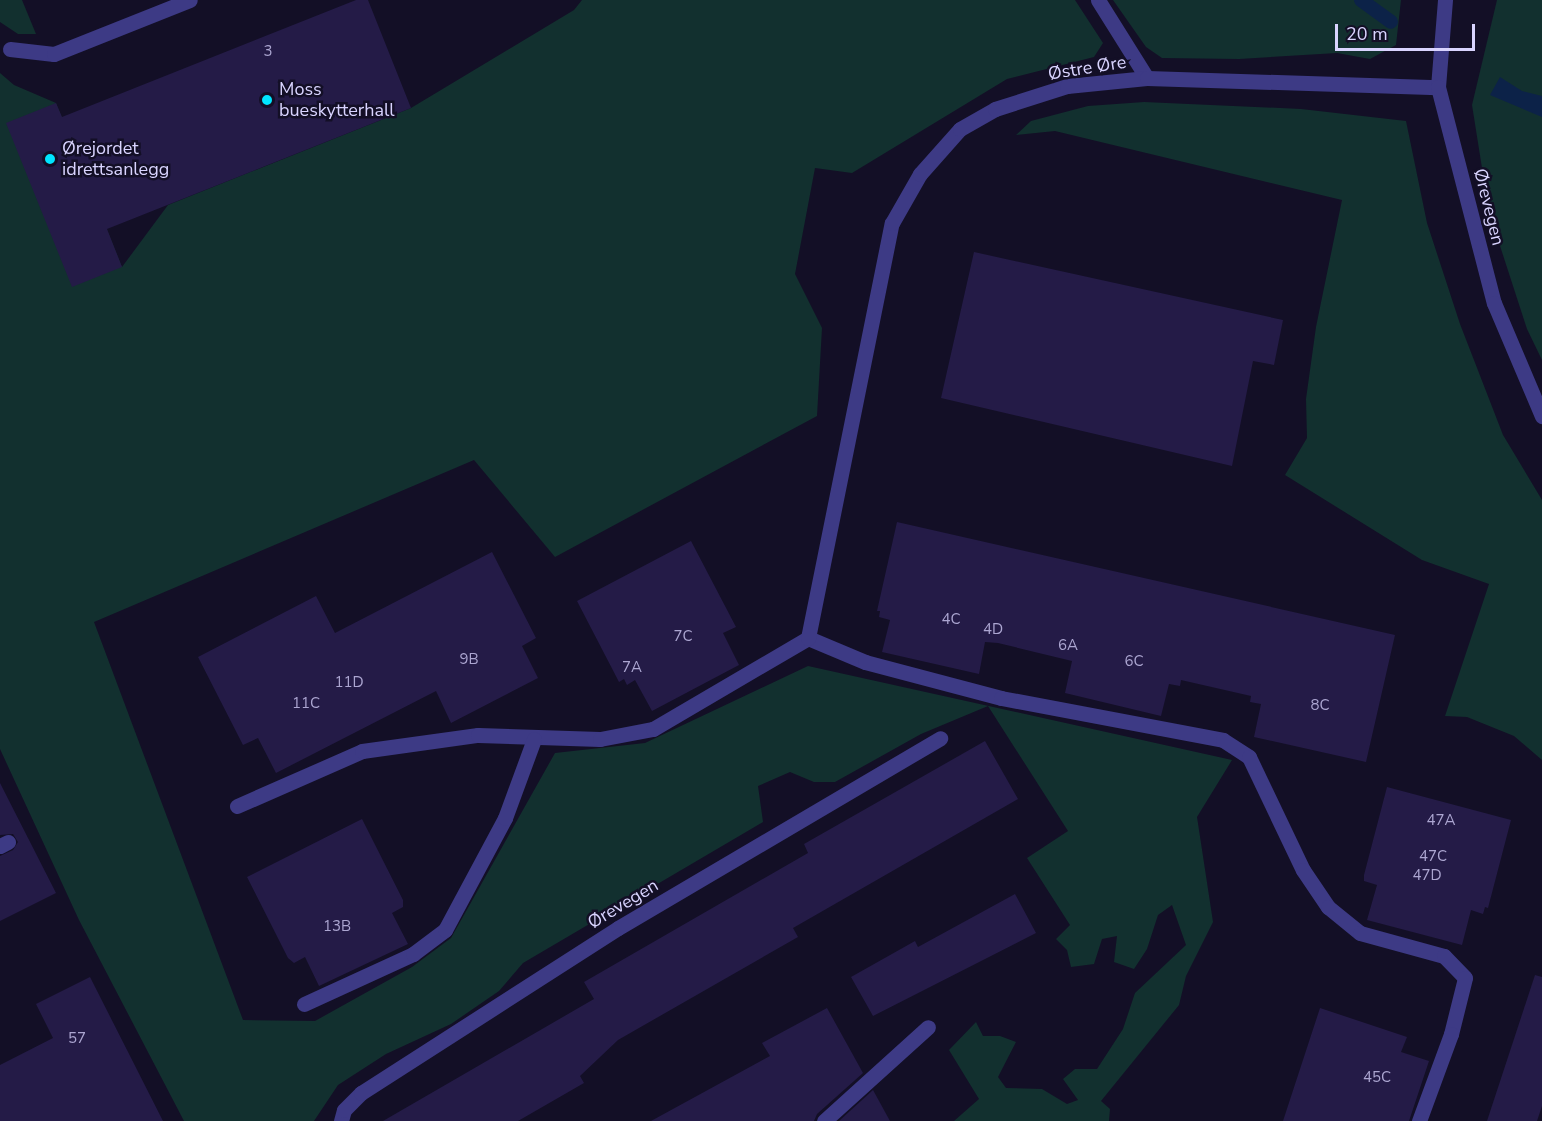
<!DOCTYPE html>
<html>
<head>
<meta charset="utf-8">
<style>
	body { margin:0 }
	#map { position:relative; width:1542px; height:1121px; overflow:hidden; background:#130f26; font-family:"Nunito Sans",sans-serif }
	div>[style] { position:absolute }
	.green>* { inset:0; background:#12302f }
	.water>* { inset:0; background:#0c2248 }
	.stream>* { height:14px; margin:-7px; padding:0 7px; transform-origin:7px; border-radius:7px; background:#0c2248 }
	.building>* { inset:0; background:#241b47 }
	.minor>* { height:15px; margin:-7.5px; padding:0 7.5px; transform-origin:7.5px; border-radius:7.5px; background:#3d3a85 }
	.tertiary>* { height:15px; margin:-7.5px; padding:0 7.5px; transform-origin:7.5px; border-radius:7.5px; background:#3d3a85 }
	.dots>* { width:16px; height:16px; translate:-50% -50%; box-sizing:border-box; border:3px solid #130f26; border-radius:50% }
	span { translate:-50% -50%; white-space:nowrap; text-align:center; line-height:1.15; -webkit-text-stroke:5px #130f26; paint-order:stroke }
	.number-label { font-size:15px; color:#aca6d1 }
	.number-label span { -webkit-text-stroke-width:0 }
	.street-label { font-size:18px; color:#d9d4ff }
	.poi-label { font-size:18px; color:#d9d4ff }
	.left { translate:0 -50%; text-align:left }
	.scale { position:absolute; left:1335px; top:24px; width:140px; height:27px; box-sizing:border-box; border:3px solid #d9d4ff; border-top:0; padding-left:8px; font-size:18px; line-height:21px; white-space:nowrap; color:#d9d4ff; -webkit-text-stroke:4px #130f26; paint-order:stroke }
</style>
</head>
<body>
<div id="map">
	<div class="green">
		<i style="clip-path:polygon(0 0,22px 0,36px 34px,18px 34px,0 22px)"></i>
		<i style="clip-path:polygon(582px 0,1075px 0,1103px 43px,1094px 57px,1007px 79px,852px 173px,815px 168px,795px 274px,822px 328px,817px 416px,555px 557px,474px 460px,94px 622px,243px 1020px,315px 1021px,412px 967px,451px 938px,555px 753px,645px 743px,808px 666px,1232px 760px,1197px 817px,1213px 922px,1186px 976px,1179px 1005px,1101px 1101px,1110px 1109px,1109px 1121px,954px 1121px,979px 1099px,949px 1050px,976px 1022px,983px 1036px,1000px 1036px,1016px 1042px,998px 1077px,1006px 1088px,1042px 1089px,1067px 1104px,1078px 1100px,1063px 1079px,1075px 1069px,1097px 1069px,1123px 1029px,1135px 993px,1186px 945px,1172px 905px,1158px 915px,1147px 949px,1134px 969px,1114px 962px,1117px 936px,1102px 939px,1094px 964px,1071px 967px,1067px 950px,1056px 939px,1070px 925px,1027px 858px,1068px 831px,988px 706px,921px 734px,835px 782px,814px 782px,790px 772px,758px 786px,763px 822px,523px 963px,499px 991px,451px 1024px,386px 1054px,338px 1085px,314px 1121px,184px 1121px,79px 920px,0 749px,0 73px,14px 85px,56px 103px,122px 267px,168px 205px,411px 108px,574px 10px)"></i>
		<i style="clip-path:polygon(1113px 0,1401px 0,1396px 45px,1370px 59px,1337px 53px,1239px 59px,1162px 58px,1146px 47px)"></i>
		<i style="clip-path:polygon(1497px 0,1542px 0,1542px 360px,1527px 329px,1489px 212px,1472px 105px)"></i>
		<i style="clip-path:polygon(1144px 102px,1301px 109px,1406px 121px,1427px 223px,1460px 324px,1503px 435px,1542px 500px,1542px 760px,1514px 736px,1467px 717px,1445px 716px,1489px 584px,1422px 560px,1285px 475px,1307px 438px,1306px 399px,1316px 327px,1342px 200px,1055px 131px,1016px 135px,1031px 121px,1088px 106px)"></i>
	</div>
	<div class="water">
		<i style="clip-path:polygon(1500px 77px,1522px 91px,1542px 96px,1542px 117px,1490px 95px)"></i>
	</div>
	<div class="stream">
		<i style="left:1361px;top:0;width:37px;rotate:36deg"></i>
	</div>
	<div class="building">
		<i style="clip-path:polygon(356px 0,368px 0,411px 108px,107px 229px,122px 267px,72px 287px,6px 123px,56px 103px,62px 117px)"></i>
		<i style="clip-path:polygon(974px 252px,1283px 320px,1274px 365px,1253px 361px,1232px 466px,941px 398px)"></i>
		<i style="clip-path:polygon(897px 522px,1395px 635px,1366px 762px,1254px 737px,1261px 704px,1250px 702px,1251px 696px,1181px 680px,1180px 686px,1169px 684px,1161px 716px,1065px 693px,1072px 661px,998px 643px,985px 642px,979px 674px,882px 652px,890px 620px,879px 617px,880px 611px,877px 611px)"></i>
		<i style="clip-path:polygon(691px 541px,736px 627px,723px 633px,739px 665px,652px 711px,635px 680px,627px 685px,624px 679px,619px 682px,577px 601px)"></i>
		<i style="clip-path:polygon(492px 552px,536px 638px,522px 646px,538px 678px,451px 723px,436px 691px,276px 773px,258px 738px,243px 745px,198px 657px,316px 596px,335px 633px)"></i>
		<i style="clip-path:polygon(985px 741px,1018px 799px,793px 928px,798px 937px,618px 1040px,580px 1076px,584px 1083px,518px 1121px,383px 1121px,594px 999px,584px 982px,808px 853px,804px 844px)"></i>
		<i style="clip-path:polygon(0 783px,56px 893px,0 921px,0 856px,13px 850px,18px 842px,13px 834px,0 835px)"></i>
		<i style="clip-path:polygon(1387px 787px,1511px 820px,1488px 908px,1485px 907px,1483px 914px,1471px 910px,1462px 945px,1367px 920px,1377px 885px,1364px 881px,1364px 875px)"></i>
		<i style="clip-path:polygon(362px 819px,403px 900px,403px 907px,392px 913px,408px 944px,319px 986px,305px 957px,294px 963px,288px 958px,247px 877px)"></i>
		<i style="clip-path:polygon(1015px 894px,1036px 933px,873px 1016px,851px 977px,915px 941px,918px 947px)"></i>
		<i style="clip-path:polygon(1535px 975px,1542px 977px,1542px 1106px,1537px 1121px,1487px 1121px)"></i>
		<i style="clip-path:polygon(90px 977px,163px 1121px,0 1121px,0 1065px,53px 1038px,36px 1004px)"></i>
		<i style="clip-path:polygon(827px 1008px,863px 1073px,817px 1114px,814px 1121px,651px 1121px,770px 1056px,762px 1043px)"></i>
		<i style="clip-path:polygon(1320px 1008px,1407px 1037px,1401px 1052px,1429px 1061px,1409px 1121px,1283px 1121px)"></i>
		<i style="clip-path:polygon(873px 1090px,890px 1121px,839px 1121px)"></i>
	</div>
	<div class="minor">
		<i style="left:1098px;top:0;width:92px;rotate:57.9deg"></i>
		<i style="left:10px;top:49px;width:44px;rotate:6.5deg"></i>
		<i style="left:54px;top:54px;width:146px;rotate:-21.7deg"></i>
		<i style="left:808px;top:638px;width:62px;rotate:22.8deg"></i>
		<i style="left:865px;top:662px;width:141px;rotate:14.8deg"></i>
		<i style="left:1001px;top:698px;width:226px;rotate:10.7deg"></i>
		<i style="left:1223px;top:740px;width:31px;rotate:33deg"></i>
		<i style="left:1249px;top:757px;width:125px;rotate:64.5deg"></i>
		<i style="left:1303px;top:870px;width:45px;rotate:56deg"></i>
		<i style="left:1328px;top:907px;width:41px;rotate:39.1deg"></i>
		<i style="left:1360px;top:933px;width:87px;rotate:15.3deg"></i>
		<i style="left:1444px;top:956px;width:30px;rotate:46deg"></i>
		<i style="left:1465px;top:978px;width:58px;rotate:104deg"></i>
		<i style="left:1451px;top:1034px;width:93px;rotate:110.2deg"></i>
		<i style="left:237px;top:806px;width:137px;rotate:-23.7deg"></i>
		<i style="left:362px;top:751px;width:117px;rotate:-7.9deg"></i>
		<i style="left:478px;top:735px;width:122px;rotate:1.9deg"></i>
		<i style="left:600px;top:739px;width:54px;rotate:-10.7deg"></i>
		<i style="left:653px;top:729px;width:180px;rotate:-30.4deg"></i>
		<i style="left:808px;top:638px;width:423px;rotate:-78.6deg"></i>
		<i style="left:892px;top:223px;width:56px;rotate:-60.3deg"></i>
		<i style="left:920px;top:174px;width:60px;rotate:-48.4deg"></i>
		<i style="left:960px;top:129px;width:40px;rotate:-29.7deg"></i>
		<i style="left:995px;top:109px;width:76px;rotate:-17.7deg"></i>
		<i style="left:1067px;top:86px;width:80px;rotate:-5.7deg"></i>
		<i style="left:1147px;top:78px;width:291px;rotate:1.8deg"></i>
		<i style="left:0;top:846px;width:9px;rotate:-27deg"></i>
		<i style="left:304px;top:1004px;width:120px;rotate:-24.6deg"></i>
		<i style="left:413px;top:954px;width:40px;rotate:-37deg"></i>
		<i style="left:445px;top:930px;width:127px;rotate:-61.8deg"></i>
		<i style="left:505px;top:818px;width:84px;rotate:-69.8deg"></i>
		<i style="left:341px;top:1121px;width:11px;rotate:-75deg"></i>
		<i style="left:344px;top:1110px;width:24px;rotate:-45deg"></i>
		<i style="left:361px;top:1093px;width:305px;rotate:-32.7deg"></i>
		<i style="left:618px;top:928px;width:374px;rotate:-30.5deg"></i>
		<i style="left:824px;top:1121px;width:140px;rotate:-42.1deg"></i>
	</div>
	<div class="tertiary">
		<i style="left:1445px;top:0;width:87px;rotate:94.6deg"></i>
		<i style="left:1438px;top:87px;width:223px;rotate:75.5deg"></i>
		<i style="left:1494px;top:303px;width:123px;rotate:67deg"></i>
	</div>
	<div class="dots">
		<i style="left:267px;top:100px;background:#00e5ff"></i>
		<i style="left:50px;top:159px;background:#00e5ff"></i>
	</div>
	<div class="number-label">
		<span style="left:268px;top:52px">3</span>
		<span style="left:951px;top:620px">4C</span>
		<span style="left:993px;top:630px">4D</span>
		<span style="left:683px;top:637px">7C</span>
		<span style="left:1068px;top:646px">6A</span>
		<span style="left:469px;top:660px">9B</span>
		<span style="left:1134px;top:662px">6C</span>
		<span style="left:632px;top:668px">7A</span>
		<span style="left:349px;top:683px">11D</span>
		<span style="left:306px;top:704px">11C</span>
		<span style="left:1320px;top:706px">8C</span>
		<span style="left:1441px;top:821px">47A</span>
		<span style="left:1433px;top:857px">47C</span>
		<span style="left:1427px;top:876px">47D</span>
		<span style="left:337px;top:927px">13B</span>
		<span style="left:77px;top:1039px">57</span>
		<span style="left:1377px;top:1078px">45C</span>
	</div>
	<div class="street-label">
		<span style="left:1087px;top:68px;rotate:-9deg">Østre Øre</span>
		<span style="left:1489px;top:207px;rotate:76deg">Ørevegen</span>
		<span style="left:623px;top:904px;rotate:-31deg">Ørevegen</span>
	</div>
	<div class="poi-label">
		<span class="left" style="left:279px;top:100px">Moss<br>bueskytterhall</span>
		<span class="left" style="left:62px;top:159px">Ørejordet<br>idrettsanlegg</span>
	</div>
	<div class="scale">20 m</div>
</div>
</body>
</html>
